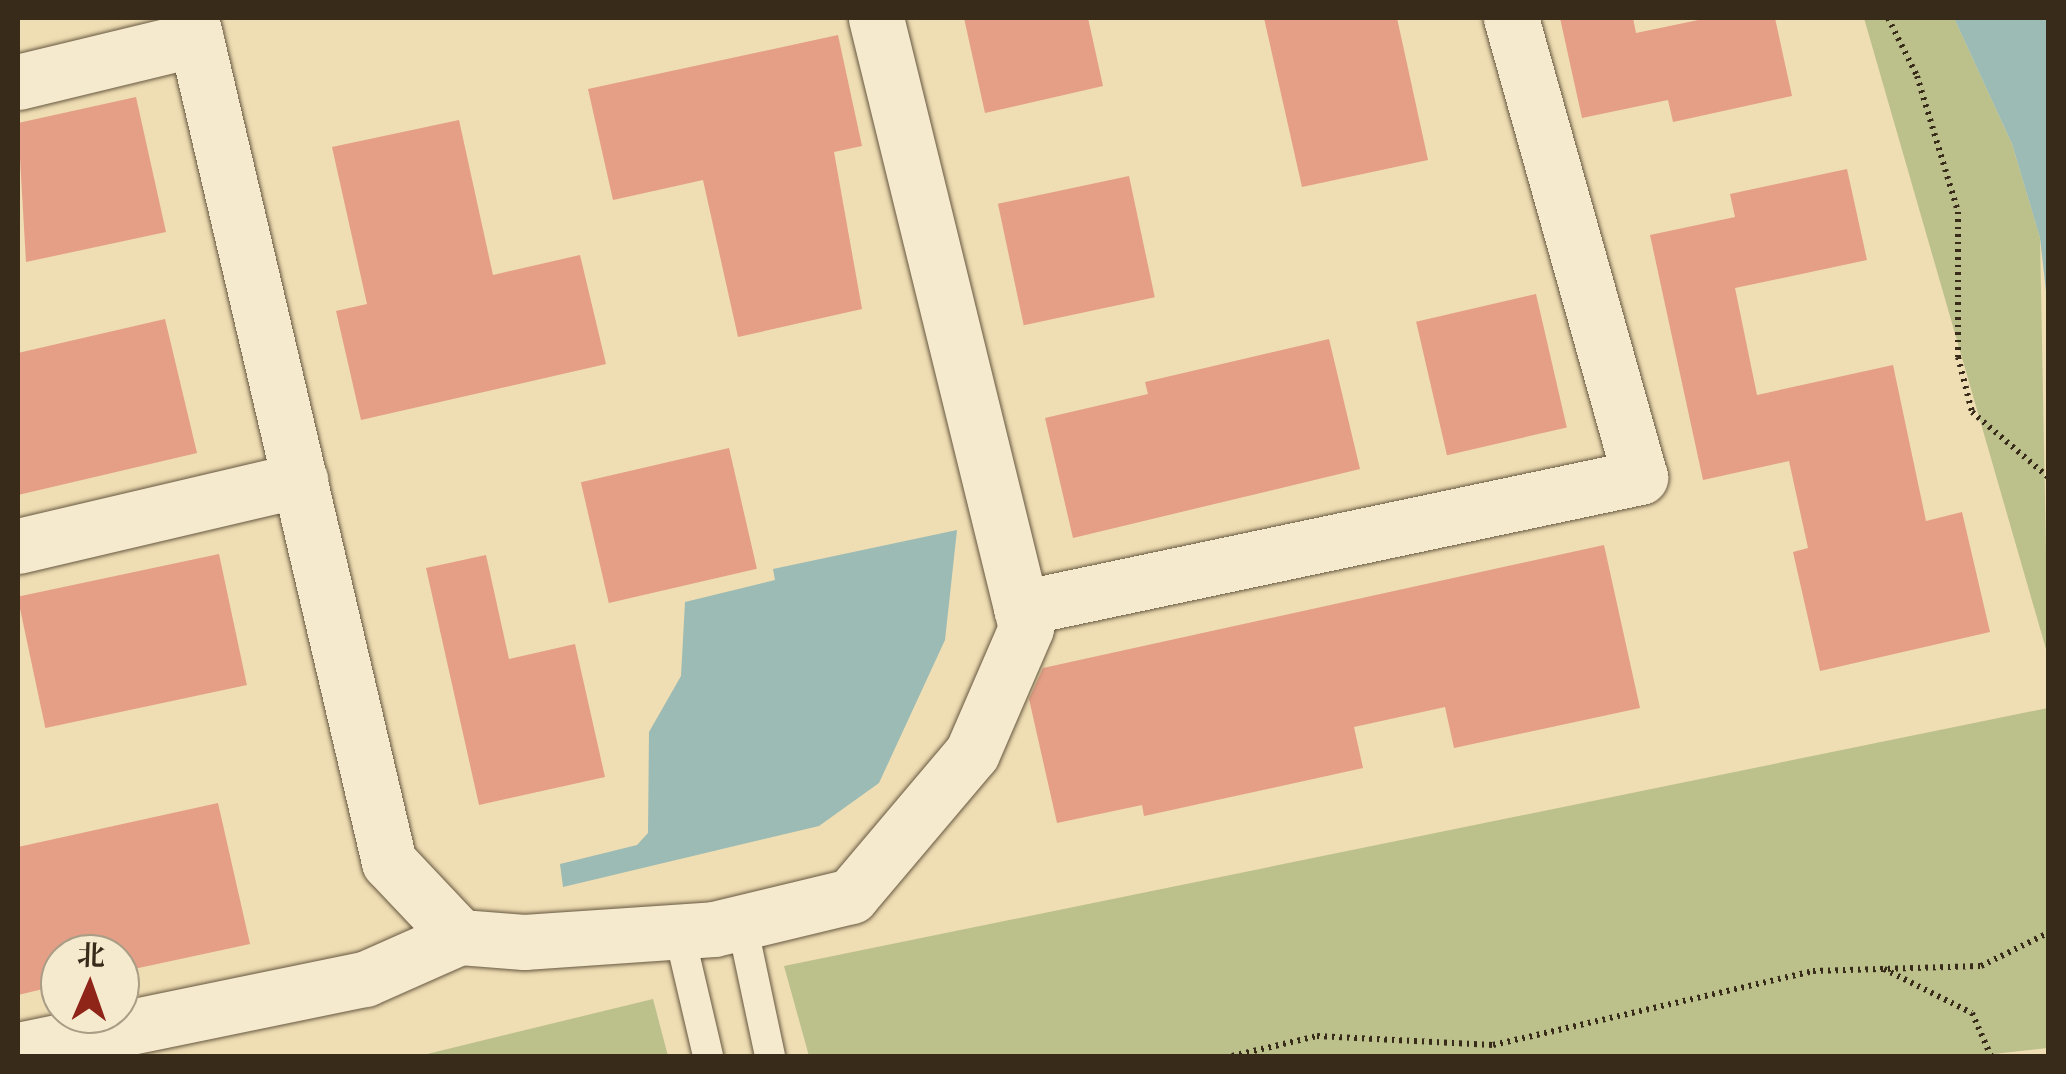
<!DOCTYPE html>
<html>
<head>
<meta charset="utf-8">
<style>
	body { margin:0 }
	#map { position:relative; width:2066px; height:1074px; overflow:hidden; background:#efddb3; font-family:"IM FELL French Canon","Noto Serif SC",serif }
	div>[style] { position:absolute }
	.green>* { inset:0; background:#bcc08a }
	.water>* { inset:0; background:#9bbbb4 }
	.building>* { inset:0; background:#e49f86; transform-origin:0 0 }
	.path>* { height:6px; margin-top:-3px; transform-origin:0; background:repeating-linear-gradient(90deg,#382b1a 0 2.5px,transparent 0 7.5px) }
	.roads { filter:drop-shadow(0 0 2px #665840) drop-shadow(0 0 2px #665840) }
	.service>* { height:30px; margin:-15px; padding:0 15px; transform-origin:15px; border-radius:15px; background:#f5e9ce }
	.minor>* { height:55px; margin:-27.5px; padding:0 27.5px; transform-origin:27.5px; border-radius:27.5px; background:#f5e9ce }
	span { translate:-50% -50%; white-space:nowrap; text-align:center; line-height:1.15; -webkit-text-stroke:10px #f5e9ce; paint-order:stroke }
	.frame { position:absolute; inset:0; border:20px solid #382b1a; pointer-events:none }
	.north { position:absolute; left:40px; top:934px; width:100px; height:100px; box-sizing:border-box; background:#f5e9ce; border:2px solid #a99d86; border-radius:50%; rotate:2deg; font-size:28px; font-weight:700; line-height:40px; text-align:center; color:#382b1a }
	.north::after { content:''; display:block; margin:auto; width:35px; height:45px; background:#8f2418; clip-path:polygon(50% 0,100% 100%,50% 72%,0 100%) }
</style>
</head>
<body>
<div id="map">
	<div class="green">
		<i style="clip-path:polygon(1864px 18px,1954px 18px,2012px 144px,2040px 238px,2048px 656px)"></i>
		<i style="clip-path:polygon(2048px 708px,2048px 1048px,1976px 1056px,809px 1056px,784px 966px)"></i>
		<i style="clip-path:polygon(653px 999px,668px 1056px,419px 1056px)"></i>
	</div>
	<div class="water">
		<i style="clip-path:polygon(1954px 18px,2048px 18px,2048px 309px,2040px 238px,2012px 144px)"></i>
		<i style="clip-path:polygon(957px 530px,945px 640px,879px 783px,819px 826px,563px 887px,560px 864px,637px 845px,648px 833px,649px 732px,681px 676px,685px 602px,775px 580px,773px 569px)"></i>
	</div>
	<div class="building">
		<i style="clip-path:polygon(964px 18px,1088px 18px,1103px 86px,985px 113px)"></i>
		<i style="clip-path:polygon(1264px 18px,1397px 18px,1428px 160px,1302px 187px)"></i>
		<i style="clip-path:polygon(1560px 18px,1633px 18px,1636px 33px,1708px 18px,1775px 18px,1792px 96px,1673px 122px,1668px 100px,1582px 118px)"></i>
		<i style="clip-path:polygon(838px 35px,862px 146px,834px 152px,862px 309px,738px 337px,703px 180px,613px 200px,588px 89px)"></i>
		<i style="clip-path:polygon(136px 97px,166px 232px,26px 262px,18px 123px)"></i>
		<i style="clip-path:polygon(459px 120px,493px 275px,580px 255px,606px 364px,361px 420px,336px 311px,367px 304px,332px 147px)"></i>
		<i style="clip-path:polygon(1847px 169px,1867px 260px,1735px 288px,1757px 395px,1893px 365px,1926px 521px,1962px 512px,1990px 632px,1820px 671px,1793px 552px,1808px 548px,1789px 461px,1703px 480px,1650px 235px,1735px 217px,1730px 194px)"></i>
		<i style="left:1129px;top:176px;width:124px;height:134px;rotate:78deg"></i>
		<i style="left:1536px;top:294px;width:137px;height:123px;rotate:77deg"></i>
		<i style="clip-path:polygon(165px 319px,197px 453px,18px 495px,18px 353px)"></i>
		<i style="clip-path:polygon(1329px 339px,1360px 469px,1073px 538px,1045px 418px,1148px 394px,1145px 382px)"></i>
		<i style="left:729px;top:448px;width:124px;height:152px;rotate:77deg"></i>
		<i style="clip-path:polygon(1604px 545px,1640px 708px,1454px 748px,1445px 707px,1354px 727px,1363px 768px,1144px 816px,1142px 805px,1057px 823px,1029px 699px,1043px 668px)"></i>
		<i style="left:219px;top:554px;width:134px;height:206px;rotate:78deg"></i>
		<i style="clip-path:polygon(486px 555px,509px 659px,575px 644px,605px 777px,479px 805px,426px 568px)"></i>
		<i style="clip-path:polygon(218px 803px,250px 944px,120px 972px,120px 954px,60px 954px,60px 985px,18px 995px,18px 847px)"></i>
	</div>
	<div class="path">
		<i style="left:1888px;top:18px;width:65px;rotate:63.4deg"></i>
		<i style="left:1917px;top:76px;width:142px;rotate:73.2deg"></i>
		<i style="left:1958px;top:212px;width:145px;rotate:90deg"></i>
		<i style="left:1958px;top:357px;width:57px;rotate:75.7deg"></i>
		<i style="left:1972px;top:412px;width:100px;rotate:40.5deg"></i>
		<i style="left:1884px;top:969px;width:98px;rotate:26.6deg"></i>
		<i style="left:1972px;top:1013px;width:47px;rotate:66.2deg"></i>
		<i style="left:1232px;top:1056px;width:87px;rotate:-13.2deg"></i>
		<i style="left:1317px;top:1036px;width:176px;rotate:2.9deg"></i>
		<i style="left:1493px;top:1045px;width:328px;rotate:-13deg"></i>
		<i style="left:1813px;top:971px;width:168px;rotate:-1.7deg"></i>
		<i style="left:1981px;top:966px;width:75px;rotate:-26.2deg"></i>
	</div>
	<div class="roads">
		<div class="service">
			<i style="left:742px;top:924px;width:135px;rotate:78deg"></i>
			<i style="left:679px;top:932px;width:127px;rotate:76.8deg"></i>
		</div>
		<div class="minor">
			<i style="left:191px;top:18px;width:867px;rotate:76.8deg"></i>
			<i style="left:389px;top:862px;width:103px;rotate:46.6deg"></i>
			<i style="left:460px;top:937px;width:64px;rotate:4.5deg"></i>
			<i style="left:524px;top:942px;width:190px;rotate:-3.9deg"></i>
			<i style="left:714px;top:929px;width:141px;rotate:-13.5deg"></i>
			<i style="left:851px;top:896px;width:187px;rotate:-49.8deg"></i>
			<i style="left:972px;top:753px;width:136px;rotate:-66.6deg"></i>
			<i style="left:1026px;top:628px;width:628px;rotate:-103.82deg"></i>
			<i style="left:18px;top:82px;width:183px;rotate:-13.6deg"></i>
			<i style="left:18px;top:546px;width:290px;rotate:-13.2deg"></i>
			<i style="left:1021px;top:608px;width:633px;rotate:-11.95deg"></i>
			<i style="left:1640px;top:477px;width:477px;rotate:-105.7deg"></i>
			<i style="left:18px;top:1050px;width:354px;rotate:-11.6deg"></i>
			<i style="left:365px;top:979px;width:104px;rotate:-23.9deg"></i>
		</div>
	</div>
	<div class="frame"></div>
	<div class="north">北</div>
</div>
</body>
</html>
